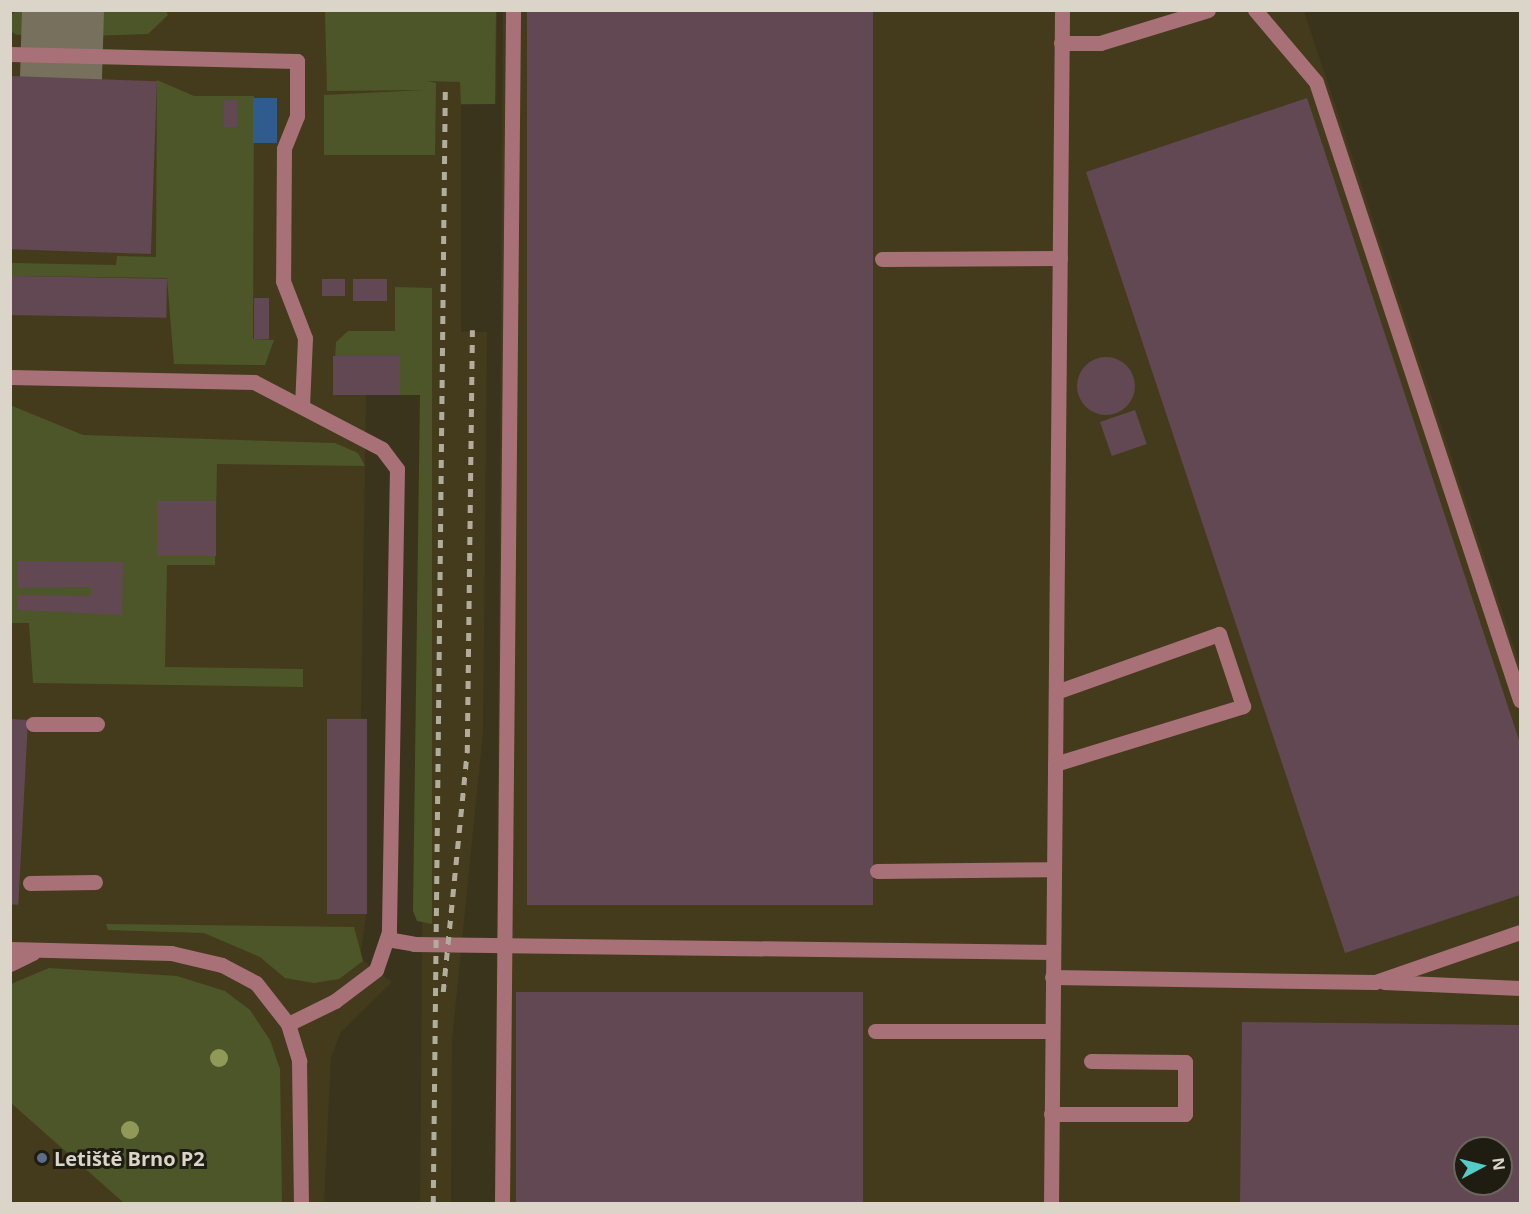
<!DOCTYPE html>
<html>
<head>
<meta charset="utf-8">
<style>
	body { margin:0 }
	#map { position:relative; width:1531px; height:1214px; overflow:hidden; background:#3b341d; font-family:"Open Sans",sans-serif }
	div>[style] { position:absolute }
	.built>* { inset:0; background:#443b1c }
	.green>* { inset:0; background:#4d5629 }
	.round { border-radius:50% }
	.water>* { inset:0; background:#305b8f; transform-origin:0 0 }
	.taxiway>* { height:82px; margin:-41px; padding:0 41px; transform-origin:41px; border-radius:41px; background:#76705d }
	.building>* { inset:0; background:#624853; transform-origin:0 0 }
	.minor>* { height:15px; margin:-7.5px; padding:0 7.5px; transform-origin:7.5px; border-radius:7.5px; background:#a87178 }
	.rail>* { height:4.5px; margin-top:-2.25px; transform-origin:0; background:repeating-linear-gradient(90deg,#b2ac9d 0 8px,transparent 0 16px) }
	.trees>* { width:18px; height:18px; margin:-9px; border-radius:50%; background:#919958 }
	.dots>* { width:16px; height:16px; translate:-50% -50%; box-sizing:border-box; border:3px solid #1f1c12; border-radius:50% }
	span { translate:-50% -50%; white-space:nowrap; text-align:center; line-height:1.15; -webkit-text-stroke:6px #1f1c12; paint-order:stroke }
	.poi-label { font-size:20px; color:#dad5c8; font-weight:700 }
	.left { translate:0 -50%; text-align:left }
	.frame { position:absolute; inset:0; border:12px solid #dad5c8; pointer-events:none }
	.north { position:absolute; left:1453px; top:1136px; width:60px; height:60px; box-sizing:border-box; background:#1f1c12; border:2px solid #6a665b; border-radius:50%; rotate:83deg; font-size:16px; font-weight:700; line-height:24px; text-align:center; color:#dad5c8 }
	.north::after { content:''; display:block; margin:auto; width:21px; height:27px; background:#54cdc8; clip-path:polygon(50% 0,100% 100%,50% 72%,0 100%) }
</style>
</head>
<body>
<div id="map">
	<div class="built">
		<i style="clip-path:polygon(10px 11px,497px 11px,496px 104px,461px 105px,461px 332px,487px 332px,483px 732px,452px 1040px,451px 1203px,420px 1203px,427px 358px,415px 395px,366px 395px,361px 718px,367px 719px,366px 915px,360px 958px,392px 982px,341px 1032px,331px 1057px,324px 1203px,11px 1203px)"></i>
		<i style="clip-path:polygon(evenodd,503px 11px,1304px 11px,1520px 665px,1520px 1203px,495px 1203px,503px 11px,1465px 1148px,1501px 1148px,1501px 1184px,1465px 1184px,1465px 1148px)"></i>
	</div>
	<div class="green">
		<i class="round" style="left:8px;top:11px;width:24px;height:24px"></i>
		<i style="clip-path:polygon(91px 11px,166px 11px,168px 15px,148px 34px,90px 36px)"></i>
		<i style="clip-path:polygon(168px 11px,496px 11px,495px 104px,461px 104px,460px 82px,427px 81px,436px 83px,435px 155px,324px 155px,324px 95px,426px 90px,327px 91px,325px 12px)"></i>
		<i style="clip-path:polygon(157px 80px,194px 96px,254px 96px,253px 339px,274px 340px,265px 365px,174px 364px,167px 278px,11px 276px,11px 263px,116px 265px,117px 256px,156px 257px)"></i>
		<i style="clip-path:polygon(395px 287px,432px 288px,432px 924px,417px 921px,413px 911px,420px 395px,333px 395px,336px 342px,348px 331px,395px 331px)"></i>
		<i style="clip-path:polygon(10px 405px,83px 435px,335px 443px,358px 453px,365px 466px,217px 464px,215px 565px,167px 565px,165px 667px,303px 669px,303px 687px,33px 683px,29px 623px,11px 623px)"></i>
		<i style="clip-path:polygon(106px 924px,354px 927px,363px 961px,339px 979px,314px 983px,285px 978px,260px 957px,204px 933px,108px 930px)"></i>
		<i style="clip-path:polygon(49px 968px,177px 976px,225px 991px,250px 1010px,270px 1040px,280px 1069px,282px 1203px,124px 1203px,11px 1103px,11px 984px)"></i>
	</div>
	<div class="water">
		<i style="left:253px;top:98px;width:24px;height:45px"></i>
	</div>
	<div class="taxiway">
		<i style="left:61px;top:78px;width:68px;rotate:-88.3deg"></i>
	</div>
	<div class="building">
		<i style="left:527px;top:10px;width:346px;height:895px"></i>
		<i style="left:10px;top:76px;width:147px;height:173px;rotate:2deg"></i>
		<i style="clip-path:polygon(1307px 98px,1520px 743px,1520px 895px,1345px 953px,1086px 172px)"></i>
		<i style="left:224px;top:100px;width:13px;height:27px"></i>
		<i style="left:10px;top:276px;width:157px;height:39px;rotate:1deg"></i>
		<i style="left:322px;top:279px;width:23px;height:17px"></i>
		<i style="left:353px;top:279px;width:34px;height:22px"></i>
		<i style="left:254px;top:298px;width:15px;height:41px"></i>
		<i style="left:333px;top:356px;width:67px;height:39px"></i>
		<i class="round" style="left:1077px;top:357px;width:58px;height:58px"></i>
		<i style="left:1135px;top:410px;width:36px;height:37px;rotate:71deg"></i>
		<i style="left:216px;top:501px;width:55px;height:59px;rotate:90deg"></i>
		<i style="clip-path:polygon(18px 561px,123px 562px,122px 615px,18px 610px,17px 595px,91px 596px,91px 587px,18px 588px)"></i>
		<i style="left:10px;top:719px;width:18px;height:185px;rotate:3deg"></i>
		<i style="left:327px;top:719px;width:40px;height:195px"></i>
		<i style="left:516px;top:992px;width:347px;height:212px"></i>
		<i style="clip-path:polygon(evenodd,1242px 1022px,1520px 1025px,1520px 1204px,1240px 1204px,1242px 1022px,1465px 1148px,1501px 1148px,1501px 1184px,1465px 1184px,1465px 1148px)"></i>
	</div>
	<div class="minor">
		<i style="left:1255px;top:10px;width:94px;rotate:49.7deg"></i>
		<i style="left:1316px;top:82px;width:651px;rotate:71.73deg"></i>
		<i style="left:1061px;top:43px;width:39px"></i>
		<i style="left:1100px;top:43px;width:113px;rotate:-17deg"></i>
		<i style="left:10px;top:54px;width:287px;rotate:1.4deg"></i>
		<i style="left:297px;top:61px;width:55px;rotate:90deg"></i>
		<i style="left:297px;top:116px;width:35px;rotate:112deg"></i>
		<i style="left:284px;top:149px;width:132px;rotate:90.4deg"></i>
		<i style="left:283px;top:281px;width:61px;rotate:68.9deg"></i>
		<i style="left:305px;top:338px;width:68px;rotate:92.5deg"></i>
		<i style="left:882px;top:259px;width:178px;rotate:-0.3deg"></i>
		<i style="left:10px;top:377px;width:244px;rotate:1.2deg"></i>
		<i style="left:254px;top:382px;width:144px;rotate:27.6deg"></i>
		<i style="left:382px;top:449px;width:25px;rotate:53deg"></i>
		<i style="left:397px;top:469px;width:463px;rotate:91deg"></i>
		<i style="left:389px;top:932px;width:40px;rotate:108.9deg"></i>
		<i style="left:376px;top:970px;width:51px;rotate:142.9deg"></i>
		<i style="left:335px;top:1001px;width:52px;rotate:153.9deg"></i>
		<i style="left:33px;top:724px;width:64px"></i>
		<i style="left:1055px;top:764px;width:197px;rotate:-17.1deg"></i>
		<i style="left:1243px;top:706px;width:76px;rotate:-108.4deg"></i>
		<i style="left:1219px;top:634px;width:173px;rotate:160.4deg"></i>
		<i style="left:877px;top:871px;width:177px;rotate:-0.6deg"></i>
		<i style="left:30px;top:883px;width:65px;rotate:-0.9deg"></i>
		<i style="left:387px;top:939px;width:27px;rotate:10deg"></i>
		<i style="left:414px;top:944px;width:639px;rotate:0.72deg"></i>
		<i style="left:10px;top:949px;width:161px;rotate:1.4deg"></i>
		<i style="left:171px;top:953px;width:52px;rotate:13.2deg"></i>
		<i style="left:222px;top:965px;width:38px;rotate:28deg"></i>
		<i style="left:256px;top:983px;width:52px;rotate:52deg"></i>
		<i style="left:288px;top:1024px;width:39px;rotate:73deg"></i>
		<i style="left:299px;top:1061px;width:143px;rotate:89.2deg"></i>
		<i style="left:10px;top:964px;width:25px;rotate:-26deg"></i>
		<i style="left:1052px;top:977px;width:323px;rotate:0.9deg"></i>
		<i style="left:1375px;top:982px;width:153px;rotate:-19deg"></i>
		<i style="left:1384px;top:982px;width:136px;rotate:2.5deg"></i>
		<i style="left:875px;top:1031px;width:177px"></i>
		<i style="left:1051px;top:1114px;width:134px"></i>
		<i style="left:1185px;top:1114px;width:52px;rotate:-90deg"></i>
		<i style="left:1185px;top:1062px;width:94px;rotate:-179.4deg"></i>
		<i style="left:502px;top:1204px;width:1194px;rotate:-89.47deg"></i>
		<i style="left:1051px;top:1204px;width:1194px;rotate:-89.47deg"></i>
	</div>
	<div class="rail">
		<i style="left:443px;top:992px;width:240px;rotate:-84.3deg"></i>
		<i style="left:467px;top:753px;width:423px;rotate:-89.3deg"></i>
		<i style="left:433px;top:1204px;width:1116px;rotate:-89.38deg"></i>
	</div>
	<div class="trees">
		<i style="left:219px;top:1058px"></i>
		<i style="left:130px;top:1130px"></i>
	</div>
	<div class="dots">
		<i style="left:42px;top:1158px;background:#5c6f8a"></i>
	</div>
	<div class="poi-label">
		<span class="left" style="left:54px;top:1158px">Letiště Brno P2</span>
	</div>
	<div class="frame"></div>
	<div class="north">N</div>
</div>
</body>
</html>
